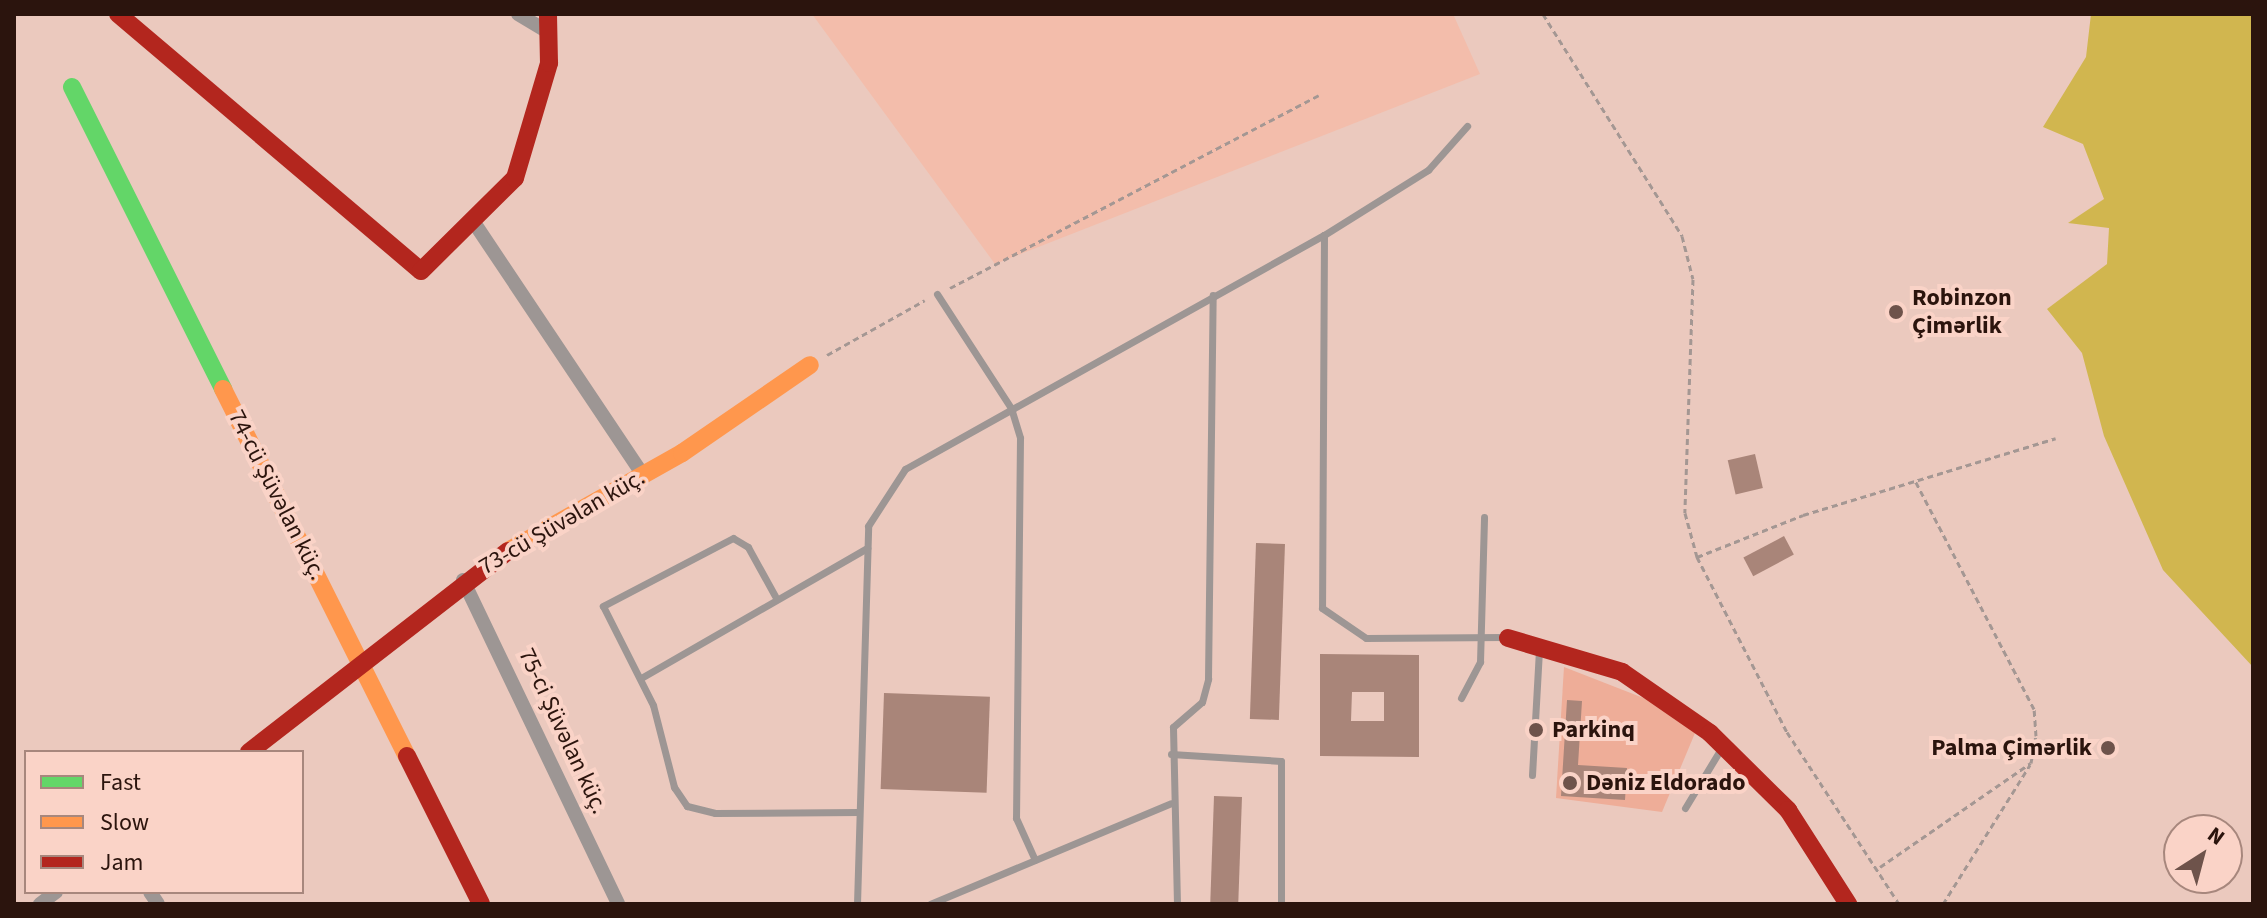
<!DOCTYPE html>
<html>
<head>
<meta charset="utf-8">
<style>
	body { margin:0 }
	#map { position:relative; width:2267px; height:918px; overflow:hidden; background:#ebc9be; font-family:"Source Sans 3",sans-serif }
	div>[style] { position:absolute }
	.built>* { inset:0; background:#f3bdab }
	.green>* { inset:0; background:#eead98 }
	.water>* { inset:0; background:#d1b64f }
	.building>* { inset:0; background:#a98579; transform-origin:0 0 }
	.path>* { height:3px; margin-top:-1.5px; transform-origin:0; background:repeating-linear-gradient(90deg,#a49793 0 6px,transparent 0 10px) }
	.lane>* { height:7px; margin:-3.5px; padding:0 3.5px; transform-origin:3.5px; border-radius:3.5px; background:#9d9694 }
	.street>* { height:14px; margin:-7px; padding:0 7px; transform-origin:7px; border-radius:7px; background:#9d9694 }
	.fast>* { height:18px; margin:-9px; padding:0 9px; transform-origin:9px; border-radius:9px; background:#63d668 }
	.slow>* { height:18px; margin:-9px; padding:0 9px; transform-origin:9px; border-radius:9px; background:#ff974d }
	.jam>* { height:18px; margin:-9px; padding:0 9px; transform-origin:9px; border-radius:9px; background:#b3261e }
	.dots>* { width:22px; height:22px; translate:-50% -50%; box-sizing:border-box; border:4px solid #fad3c7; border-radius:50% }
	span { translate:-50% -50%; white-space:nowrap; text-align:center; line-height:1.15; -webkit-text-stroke:8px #fad3c7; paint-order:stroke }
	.poi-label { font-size:24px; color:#2b140d; font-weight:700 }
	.left { translate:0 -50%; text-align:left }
	.right { translate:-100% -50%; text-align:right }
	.street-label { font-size:24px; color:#2b140d }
	.frame { position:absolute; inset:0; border:16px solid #2b140d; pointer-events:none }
	.legend { position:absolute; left:24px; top:750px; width:280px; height:144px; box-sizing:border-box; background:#fad3c7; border:2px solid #a7877d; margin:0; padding:10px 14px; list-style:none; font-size:24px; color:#2b140d }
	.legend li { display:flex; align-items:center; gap:16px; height:40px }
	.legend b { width:40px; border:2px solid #a7877d }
	.north { position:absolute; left:2163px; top:814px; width:80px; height:80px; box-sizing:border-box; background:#fad3c7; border:2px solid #a7877d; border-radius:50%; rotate:36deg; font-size:22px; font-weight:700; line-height:32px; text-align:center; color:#2b140d }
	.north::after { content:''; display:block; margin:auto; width:28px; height:36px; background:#6e534b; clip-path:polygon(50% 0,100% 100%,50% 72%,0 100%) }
</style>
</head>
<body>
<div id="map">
	<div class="built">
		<i style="clip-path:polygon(812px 14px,1453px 14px,1480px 74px,995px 264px)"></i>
	</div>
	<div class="green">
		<i style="clip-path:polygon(1564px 667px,1664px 706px,1695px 733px,1662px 812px,1556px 798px)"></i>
	</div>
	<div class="water">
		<i style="clip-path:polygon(2091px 14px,2253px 14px,2253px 667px,2163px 570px,2104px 436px,2082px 353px,2047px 309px,2107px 264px,2109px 228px,2068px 223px,2104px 199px,2083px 144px,2043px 127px,2086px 57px)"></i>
	</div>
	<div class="building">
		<i style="left:1755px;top:454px;width:35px;height:28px;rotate:77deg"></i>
		<i style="left:1784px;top:536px;width:21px;height:46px;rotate:62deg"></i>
		<i style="left:1256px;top:543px;width:29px;height:176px;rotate:2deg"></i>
		<i style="clip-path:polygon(evenodd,1320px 654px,1419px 655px,1419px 757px,1320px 756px,1320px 654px,1352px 692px,1384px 692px,1384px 721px,1351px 721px,1352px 692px)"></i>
		<i style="left:884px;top:693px;width:106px;height:96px;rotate:2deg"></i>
		<i style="clip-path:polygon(1567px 700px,1582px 701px,1578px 765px,1627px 768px,1625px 800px,1561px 796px)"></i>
		<i style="left:1214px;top:796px;width:28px;height:108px;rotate:2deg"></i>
	</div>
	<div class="path">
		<i style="left:1543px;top:14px;width:262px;rotate:57.9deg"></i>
		<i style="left:1682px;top:236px;width:44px;rotate:75.7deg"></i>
		<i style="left:1693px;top:279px;width:234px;rotate:92deg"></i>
		<i style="left:1685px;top:513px;width:46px;rotate:74.7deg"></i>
		<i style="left:1697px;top:557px;width:197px;rotate:62.8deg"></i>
		<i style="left:1787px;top:732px;width:205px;rotate:56.9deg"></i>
		<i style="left:950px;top:288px;width:416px;rotate:-27.6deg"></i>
		<i style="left:827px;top:355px;width:112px;rotate:-29.3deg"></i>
		<i style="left:1697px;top:557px;width:114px;rotate:-21.6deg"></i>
		<i style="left:1803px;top:515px;width:264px;rotate:-16.9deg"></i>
		<i style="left:1880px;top:867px;width:183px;rotate:-34.6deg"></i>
		<i style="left:2031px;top:763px;width:27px;rotate:-80deg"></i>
		<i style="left:2036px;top:736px;width:27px;rotate:-94deg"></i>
		<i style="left:2034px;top:709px;width:258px;rotate:-117.5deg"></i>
		<i style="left:1943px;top:904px;width:164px;rotate:-58deg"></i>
	</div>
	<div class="lane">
		<i style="left:1324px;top:235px;width:373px;rotate:90.3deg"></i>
		<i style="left:1322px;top:608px;width:53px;rotate:34.3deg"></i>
		<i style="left:1366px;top:638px;width:138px;rotate:-0.4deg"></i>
		<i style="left:937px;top:294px;width:136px;rotate:57deg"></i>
		<i style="left:1011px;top:408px;width:31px;rotate:73deg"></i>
		<i style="left:1020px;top:438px;width:380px;rotate:90.6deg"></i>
		<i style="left:1016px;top:818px;width:46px;rotate:65.7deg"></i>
		<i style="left:775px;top:596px;width:56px;rotate:-118.9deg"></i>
		<i style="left:748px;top:547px;width:17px;rotate:-149deg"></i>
		<i style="left:733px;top:538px;width:147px;rotate:152.4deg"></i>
		<i style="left:603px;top:606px;width:111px;rotate:63.2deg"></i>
		<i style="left:653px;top:705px;width:85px;rotate:75.6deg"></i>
		<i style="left:674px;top:787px;width:23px;rotate:56deg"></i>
		<i style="left:687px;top:806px;width:29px;rotate:14deg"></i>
		<i style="left:715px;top:813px;width:144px;rotate:-0.4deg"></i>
		<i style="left:641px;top:678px;width:261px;rotate:-29.9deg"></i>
		<i style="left:1461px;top:698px;width:41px;rotate:-62.2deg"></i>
		<i style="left:1480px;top:662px;width:145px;rotate:-88.4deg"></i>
		<i style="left:1171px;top:754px;width:110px;rotate:3.6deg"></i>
		<i style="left:1281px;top:761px;width:143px;rotate:90deg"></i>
		<i style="left:1532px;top:775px;width:125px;rotate:-86.8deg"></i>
		<i style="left:1685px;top:808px;width:71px;rotate:-58.8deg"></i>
		<i style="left:857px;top:904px;width:378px;rotate:-88.3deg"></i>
		<i style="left:868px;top:526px;width:68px;rotate:-57deg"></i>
		<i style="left:905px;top:469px;width:480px;rotate:-29.2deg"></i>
		<i style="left:1324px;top:235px;width:123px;rotate:-32deg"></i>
		<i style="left:1428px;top:170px;width:59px;rotate:-48.4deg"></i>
		<i style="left:930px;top:904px;width:261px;rotate:-22.7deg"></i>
		<i style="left:1177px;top:904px;width:177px;rotate:-91.3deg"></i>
		<i style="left:1173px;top:727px;width:38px;rotate:-41deg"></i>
		<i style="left:1202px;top:702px;width:24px;rotate:-75deg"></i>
		<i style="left:1208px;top:679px;width:384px;rotate:-89.3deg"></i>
	</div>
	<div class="street">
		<i style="left:518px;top:14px;width:35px;rotate:31deg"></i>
		<i style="left:475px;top:224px;width:303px;rotate:56.2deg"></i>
		<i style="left:463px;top:580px;width:359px;rotate:64.4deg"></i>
		<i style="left:150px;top:892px;width:14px;rotate:56deg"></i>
		<i style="left:40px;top:904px;width:20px;rotate:-37deg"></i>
	</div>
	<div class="fast">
		<i style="left:72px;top:87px;width:338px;rotate:63.4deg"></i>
	</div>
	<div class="slow">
		<i style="left:223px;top:389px;width:411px;rotate:63.4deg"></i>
		<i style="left:508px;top:551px;width:200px;rotate:-29.4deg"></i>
		<i style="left:682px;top:453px;width:155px;rotate:-34.5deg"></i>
	</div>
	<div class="jam">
		<i style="left:118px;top:14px;width:397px;rotate:40.3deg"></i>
		<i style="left:421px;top:271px;width:132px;rotate:-44.7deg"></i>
		<i style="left:515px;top:178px;width:120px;rotate:-73.5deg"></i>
		<i style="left:549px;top:63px;width:49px;rotate:-91.2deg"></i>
		<i style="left:1508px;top:638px;width:119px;rotate:16.6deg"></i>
		<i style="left:1622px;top:672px;width:107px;rotate:34.7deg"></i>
		<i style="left:1710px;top:733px;width:110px;rotate:44.6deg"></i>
		<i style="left:1788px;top:810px;width:112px;rotate:57.4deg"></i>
		<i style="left:249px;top:752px;width:328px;rotate:-37.8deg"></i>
		<i style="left:407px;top:756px;width:165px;rotate:63.4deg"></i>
	</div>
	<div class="dots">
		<i style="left:1896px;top:312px;background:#6e534b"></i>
		<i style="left:1536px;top:730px;background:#6e534b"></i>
		<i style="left:2108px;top:748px;background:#6e534b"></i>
		<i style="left:1570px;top:783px;background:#6e534b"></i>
	</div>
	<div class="poi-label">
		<span class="left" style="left:1912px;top:312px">Robinzon<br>Çimərlik</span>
		<span class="left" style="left:1552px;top:730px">Parkinq</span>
		<span class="right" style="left:2092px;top:748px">Palma Çimərlik</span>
		<span class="left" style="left:1586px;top:783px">Dəniz Eldorado</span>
	</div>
	<div class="street-label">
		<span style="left:277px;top:495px;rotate:63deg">74-cü Şüvəlan küç.</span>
		<span style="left:562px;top:522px;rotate:-30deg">73-cü Şüvəlan küç.</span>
		<span style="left:563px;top:731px;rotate:65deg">75-ci Şüvəlan küç.</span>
	</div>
	<div class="frame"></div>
	<ul class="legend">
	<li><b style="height:10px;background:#63d668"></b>Fast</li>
	<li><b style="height:10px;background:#ff974d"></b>Slow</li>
	<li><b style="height:10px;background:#b3261e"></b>Jam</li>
	</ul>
	<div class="north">N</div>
</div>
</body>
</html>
